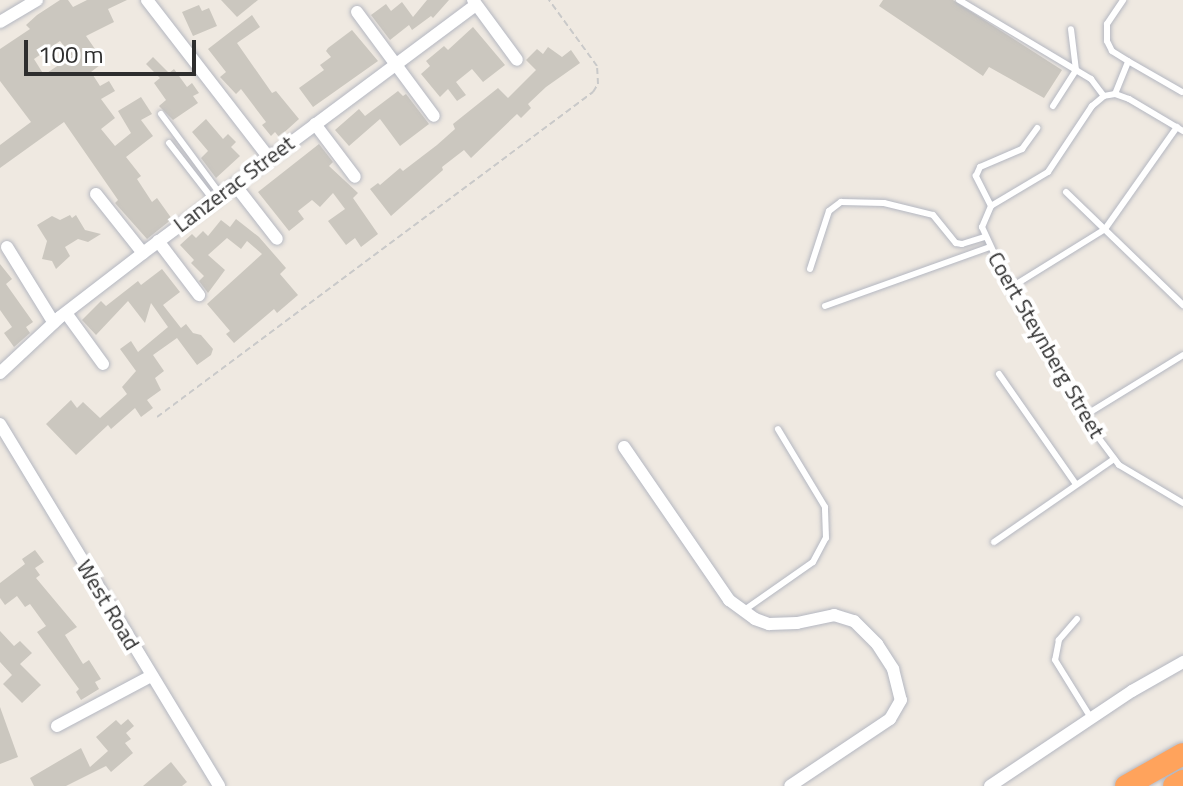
<!DOCTYPE html>
<html>
<head>
<meta charset="utf-8">
<style>
	body { margin:0 }
	#map { position:relative; width:1183px; height:786px; overflow:hidden; background:#efe9e1; font-family:"Titillium Web",sans-serif }
	div>[style] { position:absolute }
	.building>* { inset:0; background:#cbc7bf }
	.path>* { height:2px; margin-top:-1px; transform-origin:0; background:repeating-linear-gradient(90deg,#c9c9c9 0 6px,transparent 0 10px) }
	.roads { filter:drop-shadow(0 0 2px #b4b7c1) drop-shadow(0 0 2px #b4b7c1) }
	.service>* { height:6px; margin:-3px; padding:0 3px; transform-origin:3px; border-radius:3px; background:#fff }
	.minor>* { height:12px; margin:-6px; padding:0 6px; transform-origin:6px; border-radius:6px; background:#fff }
	.motorway>* { height:22px; margin:-11px; padding:0 11px; transform-origin:11px; border-radius:11px; background:#ffa35c }
	span { translate:-50% -50%; white-space:nowrap; text-align:center; line-height:1.15; -webkit-text-stroke:8px #fff; paint-order:stroke }
	.street-label { font-size:22px; color:#2e2e2e }
	.scale { position:absolute; left:24px; top:40px; width:172px; height:36px; box-sizing:border-box; border:4px solid #2e2e2e; border-top:0; padding-left:10px; font-size:24px; line-height:28px; white-space:nowrap; color:#2e2e2e; -webkit-text-stroke:6px #fff; paint-order:stroke }
</style>
</head>
<body>
<div id="map">
	<div class="building">
		<i style="clip-path:polygon(evenodd,60px 0,68px 0,73px 7px,87px 0,127px 0,108px 9px,114px 22px,86px 36px,104px 62px,91px 72px,100px 86px,109px 81px,115px 91px,101px 99px,115px 118px,101px 129px,115px 146px,131px 133px,118px 111px,141px 97px,152px 114px,141px 120px,153px 136px,126px 157px,141px 176px,137px 179px,152px 202px,157px 198px,172px 219px,147px 239px,115px 203px,118px 200px,64px 122px,0 168px,0 145px,31px 122px,0 81px,0 49px,30px 29px,26px 25px,37px 15px,60px 0,60px 41px,72px 56px,44px 75px,34px 59px,60px 41px)"></i>
		<i style="clip-path:polygon(221px 0,258px 0,237px 17px)"></i>
		<i style="clip-path:polygon(427px 0,449px 0,433px 18px,431px 16px,412px 30px,409px 25px,390px 40px,371px 15px,386px 4px,391px 11px,402px 2px,413px 17px)"></i>
		<i style="clip-path:polygon(883px 0,953px 0,1062px 70px,1044px 98px,989px 67px,983px 76px,879px 6px)"></i>
		<i style="clip-path:polygon(199px 5px,202px 11px,209px 8px,217px 26px,193px 36px,182px 12px)"></i>
		<i style="clip-path:polygon(252px 15px,260px 27px,237px 43px,272px 93px,276px 91px,299px 119px,279px 137px,275px 132px,271px 136px,262px 125px,266px 122px,241px 89px,236px 94px,220px 77px,226px 72px,208px 49px)"></i>
		<i style="clip-path:polygon(473px 27px,505px 65px,483px 82px,472px 69px,456px 82px,466px 95px,457px 101px,448px 89px,440px 97px,421px 74px,430px 66px,426px 61px,444px 46px,448px 50px)"></i>
		<i style="clip-path:polygon(352px 30px,378px 61px,313px 107px,299px 88px,324px 70px,320px 65px,331px 57px,326px 51px,328px 48px)"></i>
		<i style="clip-path:polygon(548px 47px,562px 57px,571px 50px,580px 63px,546px 87px,528px 104px,531px 108px,521px 118px,517px 114px,471px 158px,464px 150px,442px 167px,443px 170px,391px 216px,370px 189px,378px 183px,380px 185px,400px 168px,403px 171px,437px 145px,455px 129px,453px 124px,498px 88px,508px 98px,536px 70px,526px 60px,537px 49px,543px 54px)"></i>
		<i style="clip-path:polygon(153px 57px,169px 73px,174px 69px,187px 87px,192px 83px,199px 93px,193px 96px,198px 103px,173px 120px,159px 106px,166px 100px,154px 83px,160px 78px,146px 64px)"></i>
		<i style="clip-path:polygon(398px 91px,403px 96px,406px 94px,429px 124px,400px 146px,380px 119px,349px 146px,335px 130px,359px 109px,365px 116px)"></i>
		<i style="clip-path:polygon(206px 119px,223px 139px,228px 134px,236px 142px,231px 147px,240px 156px,216px 178px,201px 158px,208px 151px,192px 132px)"></i>
		<i style="clip-path:polygon(319px 144px,333px 162px,329px 166px,358px 193px,353px 198px,378px 234px,361px 247px,355px 238px,346px 245px,328px 221px,345px 209px,333px 193px,320px 207px,312px 200px,298px 211px,304px 219px,289px 231px,258px 192px)"></i>
		<i style="clip-path:polygon(70px 215px,72px 218px,76px 215px,85px 230px,101px 234px,88px 242px,78px 239px,65px 247px,70px 256px,56px 269px,52px 261px,42px 259px,47px 241px,37px 225px,52px 216px,60px 220px)"></i>
		<i style="clip-path:polygon(236px 219px,259px 237px,286px 268px,280px 274px,298px 295px,277px 313px,274px 309px,234px 343px,226px 334px,230px 331px,207px 304px,262px 254px,247px 241px,241px 249px,227px 238px,208px 255px,225px 270px,208px 293px,199px 281px,204px 276px,191px 263px,194px 260px,180px 245px,192px 234px,196px 238px,203px 231px,208px 236px,221px 220px,230px 227px)"></i>
		<i style="clip-path:polygon(0 264px,12px 279px,6px 284px,33px 322px,26px 327px,30px 333px,14px 347px,4px 333px,12px 327px,0 310px)"></i>
		<i style="clip-path:polygon(162px 269px,180px 292px,163px 305px,181px 328px,186px 324px,193px 333px,201px 335px,213px 349px,211px 355px,197px 365px,177px 338px,153px 355px,164px 371px,155px 378px,161px 390px,147px 400px,153px 408px,141px 417px,135px 408px,111px 429px,108px 425px,76px 455px,46px 424px,71px 400px,77px 408px,83px 402px,100px 418px,127px 394px,122px 387px,136px 371px,120px 349px,131px 341px,138px 352px,168px 327px,151px 303px,145px 323px,128px 301px,96px 335px,82px 320px,101px 301px,106px 306px,138px 281px,141px 285px)"></i>
		<i style="clip-path:polygon(35px 550px,44px 562px,35px 568px,40px 575px,36px 578px,77px 627px,65px 635px,83px 664px,89px 660px,101px 679px,95px 682px,99px 689px,81px 700px,76px 692px,79px 689px,37px 632px,46px 626px,30px 604px,25px 607px,17px 596px,5px 605px,0 598px,0 583px,25px 564px,22px 559px)"></i>
		<i style="clip-path:polygon(0 631px,14px 646px,20px 641px,32px 653px,20px 664px,41px 685px,22px 703px,3px 684px,12px 675px,0 662px)"></i>
		<i style="clip-path:polygon(0 707px,18px 757px,0 764px)"></i>
		<i style="clip-path:polygon(128px 719px,134px 726px,126px 733px,131px 739px,125px 743px,133px 753px,111px 772px,106px 766px,66px 786px,34px 786px,30px 778px,81px 748px,90px 767px,108px 751px,96px 737px,116px 720px,121px 725px)"></i>
		<i style="clip-path:polygon(171px 762px,187px 782px,182px 786px,143px 786px)"></i>
	</div>
	<div class="path">
		<i style="left:157px;top:417px;width:544px;rotate:-36.7deg"></i>
		<i style="left:593px;top:92px;width:9px;rotate:-58deg"></i>
		<i style="left:598px;top:84px;width:18px;rotate:-93deg"></i>
		<i style="left:597px;top:66px;width:82px;rotate:-126deg"></i>
	</div>
	<div class="roads">
		<div class="service">
			<i style="left:959px;top:0;width:154px;rotate:30.9deg"></i>
			<i style="left:1091px;top:79px;width:21px;rotate:53deg"></i>
			<i style="left:1128px;top:61px;width:62px;rotate:29.9deg"></i>
			<i style="left:1115px;top:94px;width:35px;rotate:-68deg"></i>
			<i style="left:1128px;top:61px;width:19px;rotate:-148deg"></i>
			<i style="left:1112px;top:51px;width:11px;rotate:-117deg"></i>
			<i style="left:1107px;top:41px;width:17px;rotate:-90deg"></i>
			<i style="left:1107px;top:24px;width:29px;rotate:-56deg"></i>
			<i style="left:1053px;top:106px;width:43px;rotate:-57.4deg"></i>
			<i style="left:1076px;top:70px;width:41px;rotate:-97deg"></i>
			<i style="left:161px;top:114px;width:101px;rotate:53.5deg"></i>
			<i style="left:1183px;top:131px;width:63px;rotate:-149.3deg"></i>
			<i style="left:1129px;top:99px;width:15px;rotate:-160deg"></i>
			<i style="left:1115px;top:94px;width:11px;rotate:170deg"></i>
			<i style="left:1104px;top:96px;width:16px;rotate:140deg"></i>
			<i style="left:1092px;top:106px;width:79px;rotate:123.7deg"></i>
			<i style="left:1048px;top:172px;width:66px;rotate:149.2deg"></i>
			<i style="left:991px;top:206px;width:23px;rotate:113deg"></i>
			<i style="left:982px;top:227px;width:67px;rotate:65.3deg"></i>
			<i style="left:1010px;top:288px;width:163px;rotate:59.8deg"></i>
			<i style="left:1092px;top:429px;width:45px;rotate:53.1deg"></i>
			<i style="left:1119px;top:465px;width:74px;rotate:30.7deg"></i>
			<i style="left:169px;top:143px;width:73px;rotate:52.2deg"></i>
			<i style="left:1066px;top:192px;width:163px;rotate:44deg"></i>
			<i style="left:991px;top:206px;width:34px;rotate:-117deg"></i>
			<i style="left:976px;top:176px;width:10px;rotate:-66deg"></i>
			<i style="left:980px;top:167px;width:46px;rotate:-23.2deg"></i>
			<i style="left:1022px;top:149px;width:26px;rotate:-54deg"></i>
			<i style="left:810px;top:269px;width:61px;rotate:-71.9deg"></i>
			<i style="left:829px;top:211px;width:15px;rotate:-37deg"></i>
			<i style="left:841px;top:202px;width:43px;rotate:1.3deg"></i>
			<i style="left:884px;top:203px;width:50px;rotate:13.8deg"></i>
			<i style="left:933px;top:215px;width:36px;rotate:51deg"></i>
			<i style="left:956px;top:243px;width:6px;rotate:9deg"></i>
			<i style="left:962px;top:244px;width:24px;rotate:-17deg"></i>
			<i style="left:1010px;top:288px;width:112px;rotate:-31.8deg"></i>
			<i style="left:1105px;top:229px;width:125px;rotate:-54.8deg"></i>
			<i style="left:825px;top:306px;width:175px;rotate:-19.7deg"></i>
			<i style="left:999px;top:374px;width:133px;rotate:55.1deg"></i>
			<i style="left:1084px;top:416px;width:116px;rotate:-31.6deg"></i>
			<i style="left:994px;top:542px;width:146px;rotate:-34.7deg"></i>
			<i style="left:743px;top:611px;width:85px;rotate:-35deg"></i>
			<i style="left:813px;top:562px;width:27px;rotate:-62deg"></i>
			<i style="left:826px;top:538px;width:31px;rotate:-92deg"></i>
			<i style="left:825px;top:507px;width:91px;rotate:-121.1deg"></i>
			<i style="left:1077px;top:619px;width:28px;rotate:131deg"></i>
			<i style="left:1059px;top:640px;width:20px;rotate:101deg"></i>
			<i style="left:1055px;top:660px;width:68px;rotate:58.2deg"></i>
		</div>
		<div class="minor">
			<i style="left:147px;top:0;width:200px;rotate:52.3deg"></i>
			<i style="left:473px;top:0;width:74px;rotate:53.7deg"></i>
			<i style="left:357px;top:12px;width:129px;rotate:53.5deg"></i>
			<i style="left:0;top:22px;width:43px;rotate:-30.7deg"></i>
			<i style="left:315px;top:124px;width:66px;rotate:53deg"></i>
			<i style="left:235px;top:185px;width:68px;rotate:52.1deg"></i>
			<i style="left:96px;top:194px;width:75px;rotate:51.5deg"></i>
			<i style="left:158px;top:241px;width:68px;rotate:52.8deg"></i>
			<i style="left:7px;top:247px;width:89px;rotate:58.3deg"></i>
			<i style="left:66px;top:313px;width:63px;rotate:54deg"></i>
			<i style="left:0;top:373px;width:82px;rotate:-43deg"></i>
			<i style="left:60px;top:317px;width:105px;rotate:-37.6deg"></i>
			<i style="left:143px;top:253px;width:415px;rotate:-36.7deg"></i>
			<i style="left:0;top:424px;width:423px;rotate:58.8deg"></i>
			<i style="left:624px;top:447px;width:186px;rotate:55.5deg"></i>
			<i style="left:729px;top:600px;width:32px;rotate:36deg"></i>
			<i style="left:755px;top:619px;width:15px;rotate:20deg"></i>
			<i style="left:769px;top:624px;width:28px;rotate:-2deg"></i>
			<i style="left:797px;top:623px;width:38px;rotate:-12deg"></i>
			<i style="left:834px;top:615px;width:21px;rotate:17deg"></i>
			<i style="left:854px;top:621px;width:33px;rotate:45deg"></i>
			<i style="left:877px;top:644px;width:30px;rotate:57deg"></i>
			<i style="left:893px;top:669px;width:32px;rotate:76deg"></i>
			<i style="left:901px;top:700px;width:22px;rotate:120deg"></i>
			<i style="left:890px;top:719px;width:120px;rotate:146.2deg"></i>
			<i style="left:57px;top:726px;width:106px;rotate:-28deg"></i>
			<i style="left:990px;top:786px;width:171px;rotate:-33.8deg"></i>
			<i style="left:1132px;top:691px;width:59px;rotate:-29.6deg"></i>
		</div>
		<div class="motorway">
			<i style="left:1126px;top:786px;width:65px;rotate:-29.3deg"></i>
			<i style="left:1174px;top:786px;width:10px;rotate:-29deg"></i>
		</div>
	</div>
	<div class="street-label">
		<span style="left:234px;top:184px;rotate:-37deg">Lanzerac Street</span>
		<span style="left:1046px;top:345px;rotate:60deg">Coert Steynberg Street</span>
		<span style="left:108px;top:605px;rotate:59deg">West Road</span>
	</div>
	<div class="scale">100 m</div>
</div>
</body>
</html>
